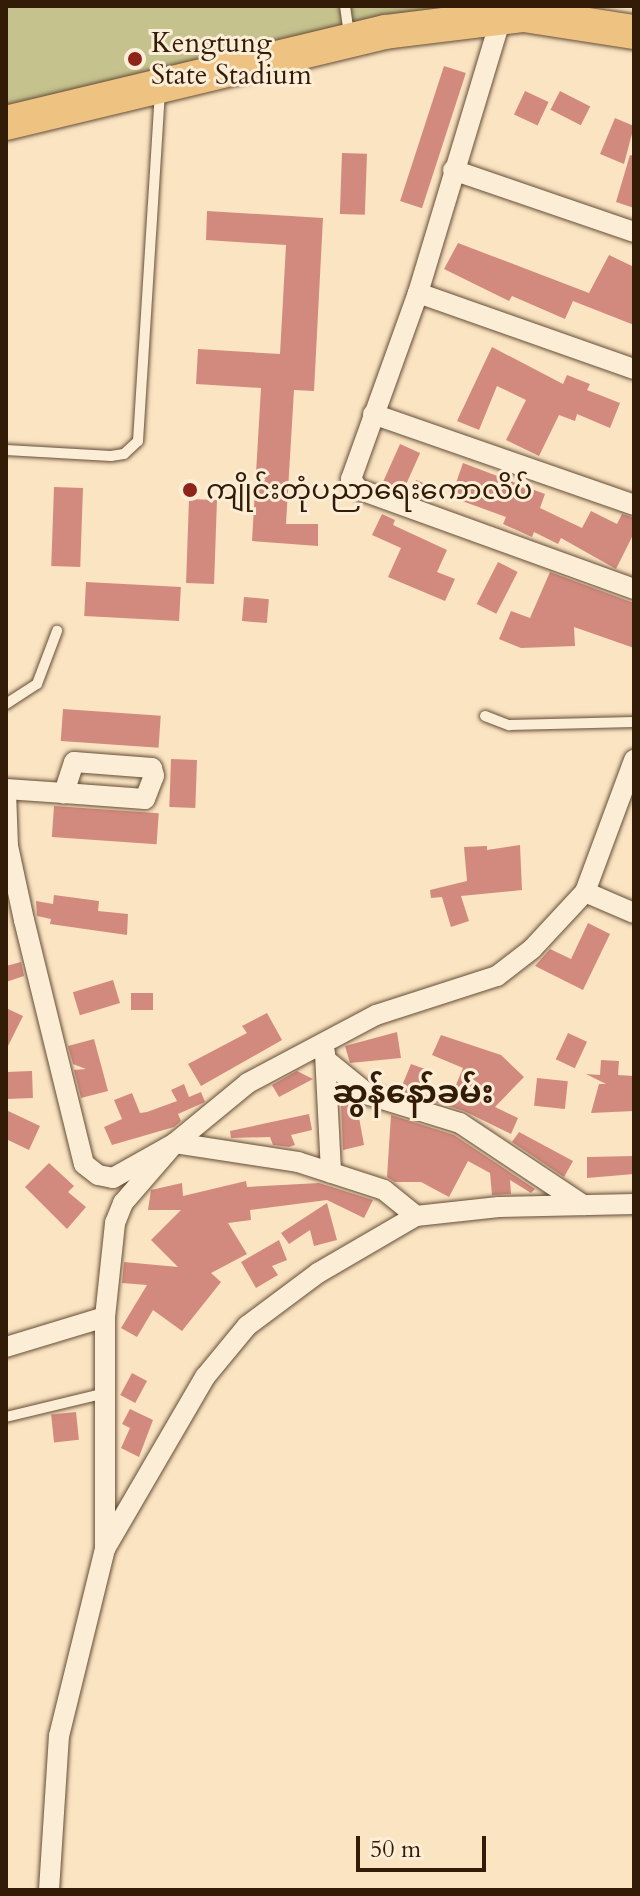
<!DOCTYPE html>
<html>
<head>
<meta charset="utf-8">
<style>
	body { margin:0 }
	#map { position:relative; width:640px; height:1896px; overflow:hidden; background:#fbe4c2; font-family:Cardo,"Noto Sans Myanmar",serif }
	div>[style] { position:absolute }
	.green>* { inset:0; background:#c5c28e }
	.building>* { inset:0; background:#d38a7e; transform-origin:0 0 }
	.roads { filter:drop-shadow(0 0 2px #644d36) drop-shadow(0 0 2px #644d36) }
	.service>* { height:10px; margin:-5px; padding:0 5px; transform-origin:5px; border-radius:5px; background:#fcedd7 }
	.minor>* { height:20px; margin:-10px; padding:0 10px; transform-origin:10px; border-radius:10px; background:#fcedd7 }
	.trunk>* { height:34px; margin:-17px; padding:0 17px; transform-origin:17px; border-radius:17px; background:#eec281 }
	.dots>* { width:22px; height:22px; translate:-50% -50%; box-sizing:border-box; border:4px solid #fcedd7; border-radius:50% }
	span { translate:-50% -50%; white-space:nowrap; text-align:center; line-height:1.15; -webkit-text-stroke:6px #fcedd7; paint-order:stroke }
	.poi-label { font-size:28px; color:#321b07 }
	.left { translate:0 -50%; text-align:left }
	.quarter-label { font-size:32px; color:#321b07; font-weight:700 }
	.frame { position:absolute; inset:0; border:8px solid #321b07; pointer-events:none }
	.scale { position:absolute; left:356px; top:1836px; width:130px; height:36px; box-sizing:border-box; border:4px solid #321b07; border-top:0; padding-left:10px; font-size:24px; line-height:28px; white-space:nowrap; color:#321b07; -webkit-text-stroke:6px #fcedd7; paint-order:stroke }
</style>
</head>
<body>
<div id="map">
	<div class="green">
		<i style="clip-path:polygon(6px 6px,520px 6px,6px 112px)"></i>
	</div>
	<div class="building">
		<i style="left:444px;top:66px;width:23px;height:142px;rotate:18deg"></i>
		<i style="left:525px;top:91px;width:26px;height:26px;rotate:25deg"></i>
		<i style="left:560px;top:91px;width:34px;height:21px;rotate:27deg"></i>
		<i style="clip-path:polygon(615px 118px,634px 126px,624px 164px,600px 154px)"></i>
		<i style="left:342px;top:153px;width:25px;height:61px;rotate:2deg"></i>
		<i style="clip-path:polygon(630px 155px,634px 156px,634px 208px,616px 202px)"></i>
		<i style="clip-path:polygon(207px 211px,323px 218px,314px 391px,294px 390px,286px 524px,318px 524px,318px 546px,252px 541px,261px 388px,196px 384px,198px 349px,280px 354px,286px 245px,206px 240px)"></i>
		<i style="clip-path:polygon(458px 243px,589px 293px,609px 255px,634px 267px,634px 325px,573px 301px,565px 319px,512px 296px,509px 301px,444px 269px)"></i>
		<i style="clip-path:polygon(492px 347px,563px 384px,567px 375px,590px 384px,587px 390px,620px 403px,610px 428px,577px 414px,575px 421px,559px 415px,539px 456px,506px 440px,526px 400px,497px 386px,479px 430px,457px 421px)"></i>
		<i style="left:400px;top:444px;width:22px;height:42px;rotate:24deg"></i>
		<i style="clip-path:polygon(463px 463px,545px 494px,540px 508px,582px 528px,591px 511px,617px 524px,622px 514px,634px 518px,634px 533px,616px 569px,561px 538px,558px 544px,534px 532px,532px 537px,503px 524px,506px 517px,451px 497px)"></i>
		<i style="left:416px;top:480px;width:22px;height:15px;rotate:22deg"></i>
		<i style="left:54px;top:487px;width:29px;height:79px;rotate:2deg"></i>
		<i style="left:189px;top:499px;width:28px;height:84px;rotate:2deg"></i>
		<i style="clip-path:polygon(382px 514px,395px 520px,393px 525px,447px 550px,437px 572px,455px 579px,445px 601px,388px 577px,401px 548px,372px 535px)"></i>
		<i style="left:498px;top:562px;width:22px;height:47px;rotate:27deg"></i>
		<i style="clip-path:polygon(550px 572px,634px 603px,634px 648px,574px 627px,575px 646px,521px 648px,499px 639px,511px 611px,530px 618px)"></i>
		<i style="left:86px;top:582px;width:95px;height:34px;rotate:3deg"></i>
		<i style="left:244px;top:597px;width:25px;height:24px;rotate:5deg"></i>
		<i style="left:63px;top:709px;width:98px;height:32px;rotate:4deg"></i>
		<i style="left:171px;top:759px;width:26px;height:48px;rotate:2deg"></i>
		<i style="left:54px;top:806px;width:105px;height:31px;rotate:4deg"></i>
		<i style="clip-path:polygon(520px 845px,522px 890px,461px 896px,469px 921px,451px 927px,442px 897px,431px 898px,430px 890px,467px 881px,464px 847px,487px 846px,487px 850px)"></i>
		<i style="clip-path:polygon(54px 895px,99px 901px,98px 911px,128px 914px,127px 935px,50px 924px,51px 919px,37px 916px,36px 901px,53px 904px)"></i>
		<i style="clip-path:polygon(588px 923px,610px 934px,583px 990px,535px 966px,550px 949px,571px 959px)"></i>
		<i style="clip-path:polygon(21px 962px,24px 976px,6px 982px,6px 966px)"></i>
		<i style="left:113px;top:980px;width:24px;height:42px;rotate:73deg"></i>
		<i style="left:131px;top:993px;width:22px;height:17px"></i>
		<i style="clip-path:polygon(6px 1008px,23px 1016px,6px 1050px)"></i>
		<i style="clip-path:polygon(267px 1013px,282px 1040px,201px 1086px,188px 1064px,247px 1033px,242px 1026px)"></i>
		<i style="clip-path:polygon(397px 1032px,401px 1058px,350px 1063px,345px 1046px)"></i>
		<i style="left:568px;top:1033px;width:21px;height:29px;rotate:25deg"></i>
		<i style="clip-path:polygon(441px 1035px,501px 1055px,524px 1077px,495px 1107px,518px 1118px,511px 1134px,464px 1111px,394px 1089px,401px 1088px,411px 1064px,425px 1069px,415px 1095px,451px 1097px,463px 1068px,432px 1055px)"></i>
		<i style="clip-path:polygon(94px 1039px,108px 1091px,81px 1098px,74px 1070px,86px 1069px,73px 1064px,68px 1046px)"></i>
		<i style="clip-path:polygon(601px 1060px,619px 1061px,618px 1075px,634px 1076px,634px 1111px,591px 1113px,599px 1084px,606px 1084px,586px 1074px,600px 1075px)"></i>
		<i style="left:32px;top:1071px;width:27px;height:26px;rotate:88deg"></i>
		<i style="clip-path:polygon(297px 1071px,313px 1079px,279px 1097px,272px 1085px)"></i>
		<i style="left:537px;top:1078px;width:31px;height:28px;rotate:6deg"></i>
		<i style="clip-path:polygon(184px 1084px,189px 1097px,201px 1092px,205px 1102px,178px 1114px,181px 1121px,174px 1127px,112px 1145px,104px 1127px,122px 1119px,114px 1100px,132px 1093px,140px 1113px,147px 1112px,177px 1101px,171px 1090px)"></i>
		<i style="clip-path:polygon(356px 1101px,364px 1145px,343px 1150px,341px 1105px)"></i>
		<i style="clip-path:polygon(6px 1110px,40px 1126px,29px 1150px,6px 1139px)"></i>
		<i style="clip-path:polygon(309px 1114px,312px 1130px,291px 1135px,295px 1145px,289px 1147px,273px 1145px,270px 1137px,231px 1138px,230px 1131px)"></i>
		<i style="clip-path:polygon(391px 1115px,454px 1135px,535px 1189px,531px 1193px,510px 1180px,511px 1194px,492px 1195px,490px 1173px,468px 1161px,449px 1197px,421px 1182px,395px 1182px,387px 1177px)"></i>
		<i style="clip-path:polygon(519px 1132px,573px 1161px,564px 1177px,512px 1142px)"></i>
		<i style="clip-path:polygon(634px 1156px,634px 1174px,587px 1178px,587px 1157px)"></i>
		<i style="clip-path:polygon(49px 1163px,74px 1186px,68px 1192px,86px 1207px,67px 1229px,25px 1187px)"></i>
		<i style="clip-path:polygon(246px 1181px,247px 1187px,319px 1183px,373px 1200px,364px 1218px,327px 1200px,250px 1210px,251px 1220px,228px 1223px,247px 1254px,211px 1273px,221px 1282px,182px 1331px,153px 1310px,137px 1337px,121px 1328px,147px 1285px,122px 1283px,124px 1262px,178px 1267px,151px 1240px,181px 1210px,148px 1210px,151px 1190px,182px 1183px,183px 1196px)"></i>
		<i style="clip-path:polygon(327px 1203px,337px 1240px,314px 1246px,310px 1230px,289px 1244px,281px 1233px)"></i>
		<i style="clip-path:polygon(279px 1240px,287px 1260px,272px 1266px,278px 1275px,256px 1288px,241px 1262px)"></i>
		<i style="left:132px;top:1373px;width:17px;height:25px;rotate:28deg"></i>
		<i style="clip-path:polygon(130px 1409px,153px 1420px,139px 1457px,121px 1448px,130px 1428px,122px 1424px)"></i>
		<i style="left:76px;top:1412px;width:28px;height:25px;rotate:84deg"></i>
	</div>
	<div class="roads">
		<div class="service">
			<i style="left:345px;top:6px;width:28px;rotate:82deg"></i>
			<i style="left:6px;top:450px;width:105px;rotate:3.3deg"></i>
			<i style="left:111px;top:456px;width:13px;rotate:-9deg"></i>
			<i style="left:124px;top:454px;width:19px;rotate:-43deg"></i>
			<i style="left:138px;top:441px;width:352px;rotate:-86.4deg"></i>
			<i style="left:6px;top:704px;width:37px;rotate:-33deg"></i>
			<i style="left:37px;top:684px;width:57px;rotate:-69.3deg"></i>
			<i style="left:485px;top:716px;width:26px;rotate:21deg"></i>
			<i style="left:509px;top:725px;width:125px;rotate:-1.4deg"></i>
			<i style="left:6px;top:1417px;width:102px;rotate:-13.6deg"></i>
		</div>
		<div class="minor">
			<i style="left:501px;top:18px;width:287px;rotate:106.8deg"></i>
			<i style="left:418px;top:293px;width:198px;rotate:109.8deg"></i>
			<i style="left:351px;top:479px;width:12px;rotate:55deg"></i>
			<i style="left:358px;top:489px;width:294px;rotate:19.9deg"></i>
			<i style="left:453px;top:170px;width:191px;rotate:18.9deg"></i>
			<i style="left:418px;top:293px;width:229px;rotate:19.4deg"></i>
			<i style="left:373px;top:414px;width:276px;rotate:19.2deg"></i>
			<i style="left:6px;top:789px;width:58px;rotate:3.9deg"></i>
			<i style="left:64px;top:793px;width:81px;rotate:4.2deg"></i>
			<i style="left:145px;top:799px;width:25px;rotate:-69deg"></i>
			<i style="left:154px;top:776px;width:8px;rotate:-104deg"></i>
			<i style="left:152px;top:768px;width:78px;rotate:-175.6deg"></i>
			<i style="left:74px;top:762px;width:33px;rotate:108deg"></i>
			<i style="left:6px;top:792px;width:54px;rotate:87.9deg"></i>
			<i style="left:8px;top:846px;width:76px;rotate:77.8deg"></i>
			<i style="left:24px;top:920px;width:251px;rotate:76.2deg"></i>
			<i style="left:84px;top:1164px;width:18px;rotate:38deg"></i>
			<i style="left:98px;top:1175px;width:15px;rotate:11deg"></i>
			<i style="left:113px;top:1178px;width:71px;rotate:-29.4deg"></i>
			<i style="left:175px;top:1143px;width:124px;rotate:8.8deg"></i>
			<i style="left:298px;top:1162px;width:90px;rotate:18deg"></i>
			<i style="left:384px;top:1190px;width:41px;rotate:39.1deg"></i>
			<i style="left:585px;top:892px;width:53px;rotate:23.2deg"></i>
			<i style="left:325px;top:1053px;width:120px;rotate:87.1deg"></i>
			<i style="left:326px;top:1060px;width:55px;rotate:39.1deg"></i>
			<i style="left:369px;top:1095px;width:95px;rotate:17.1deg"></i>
			<i style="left:460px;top:1123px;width:148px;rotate:33.7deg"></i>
			<i style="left:6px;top:1347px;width:103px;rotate:-16.9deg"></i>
			<i style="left:106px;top:1547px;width:197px;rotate:-59.8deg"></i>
			<i style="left:205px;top:1377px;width:66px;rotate:-50.5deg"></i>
			<i style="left:247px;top:1326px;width:89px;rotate:-36.7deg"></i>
			<i style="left:318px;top:1273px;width:113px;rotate:-30.2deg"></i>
			<i style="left:416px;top:1216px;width:83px;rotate:-6.2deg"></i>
			<i style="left:499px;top:1207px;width:135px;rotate:-1.3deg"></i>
			<i style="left:49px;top:1890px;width:154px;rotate:-86.3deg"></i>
			<i style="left:59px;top:1736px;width:193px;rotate:-76.2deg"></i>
			<i style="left:105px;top:1549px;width:232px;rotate:-90deg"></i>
			<i style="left:105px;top:1317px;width:95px;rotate:-83.9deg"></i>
			<i style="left:115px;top:1223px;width:22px;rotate:-68deg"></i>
			<i style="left:123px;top:1203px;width:79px;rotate:-49.1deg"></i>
			<i style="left:175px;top:1143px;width:94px;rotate:-39.4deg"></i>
			<i style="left:248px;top:1083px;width:145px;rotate:-28deg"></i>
			<i style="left:376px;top:1015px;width:127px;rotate:-17.9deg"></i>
			<i style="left:497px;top:976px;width:44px;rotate:-37.6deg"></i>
			<i style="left:532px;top:949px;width:78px;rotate:-47.1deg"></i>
			<i style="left:585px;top:892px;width:141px;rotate:-69.6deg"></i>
		</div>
		<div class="trunk">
			<i style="left:6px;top:123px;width:390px;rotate:-13.5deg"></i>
			<i style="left:385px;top:32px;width:140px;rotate:-7deg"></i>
			<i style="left:524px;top:15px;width:111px;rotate:8.8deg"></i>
		</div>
	</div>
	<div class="dots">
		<i style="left:135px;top:59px;background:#8f2418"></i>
		<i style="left:190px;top:490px;background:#8f2418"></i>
	</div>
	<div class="poi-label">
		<span class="left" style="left:151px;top:59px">Kengtung<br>State Stadium</span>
		<span class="left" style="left:206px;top:490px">ကျိုင်းတုံပညာရေးကောလိပ်</span>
	</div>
	<div class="quarter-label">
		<span style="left:413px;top:1093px">ဆွန်နော်ခမ်း</span>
	</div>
	<div class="frame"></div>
	<div class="scale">50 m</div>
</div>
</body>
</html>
